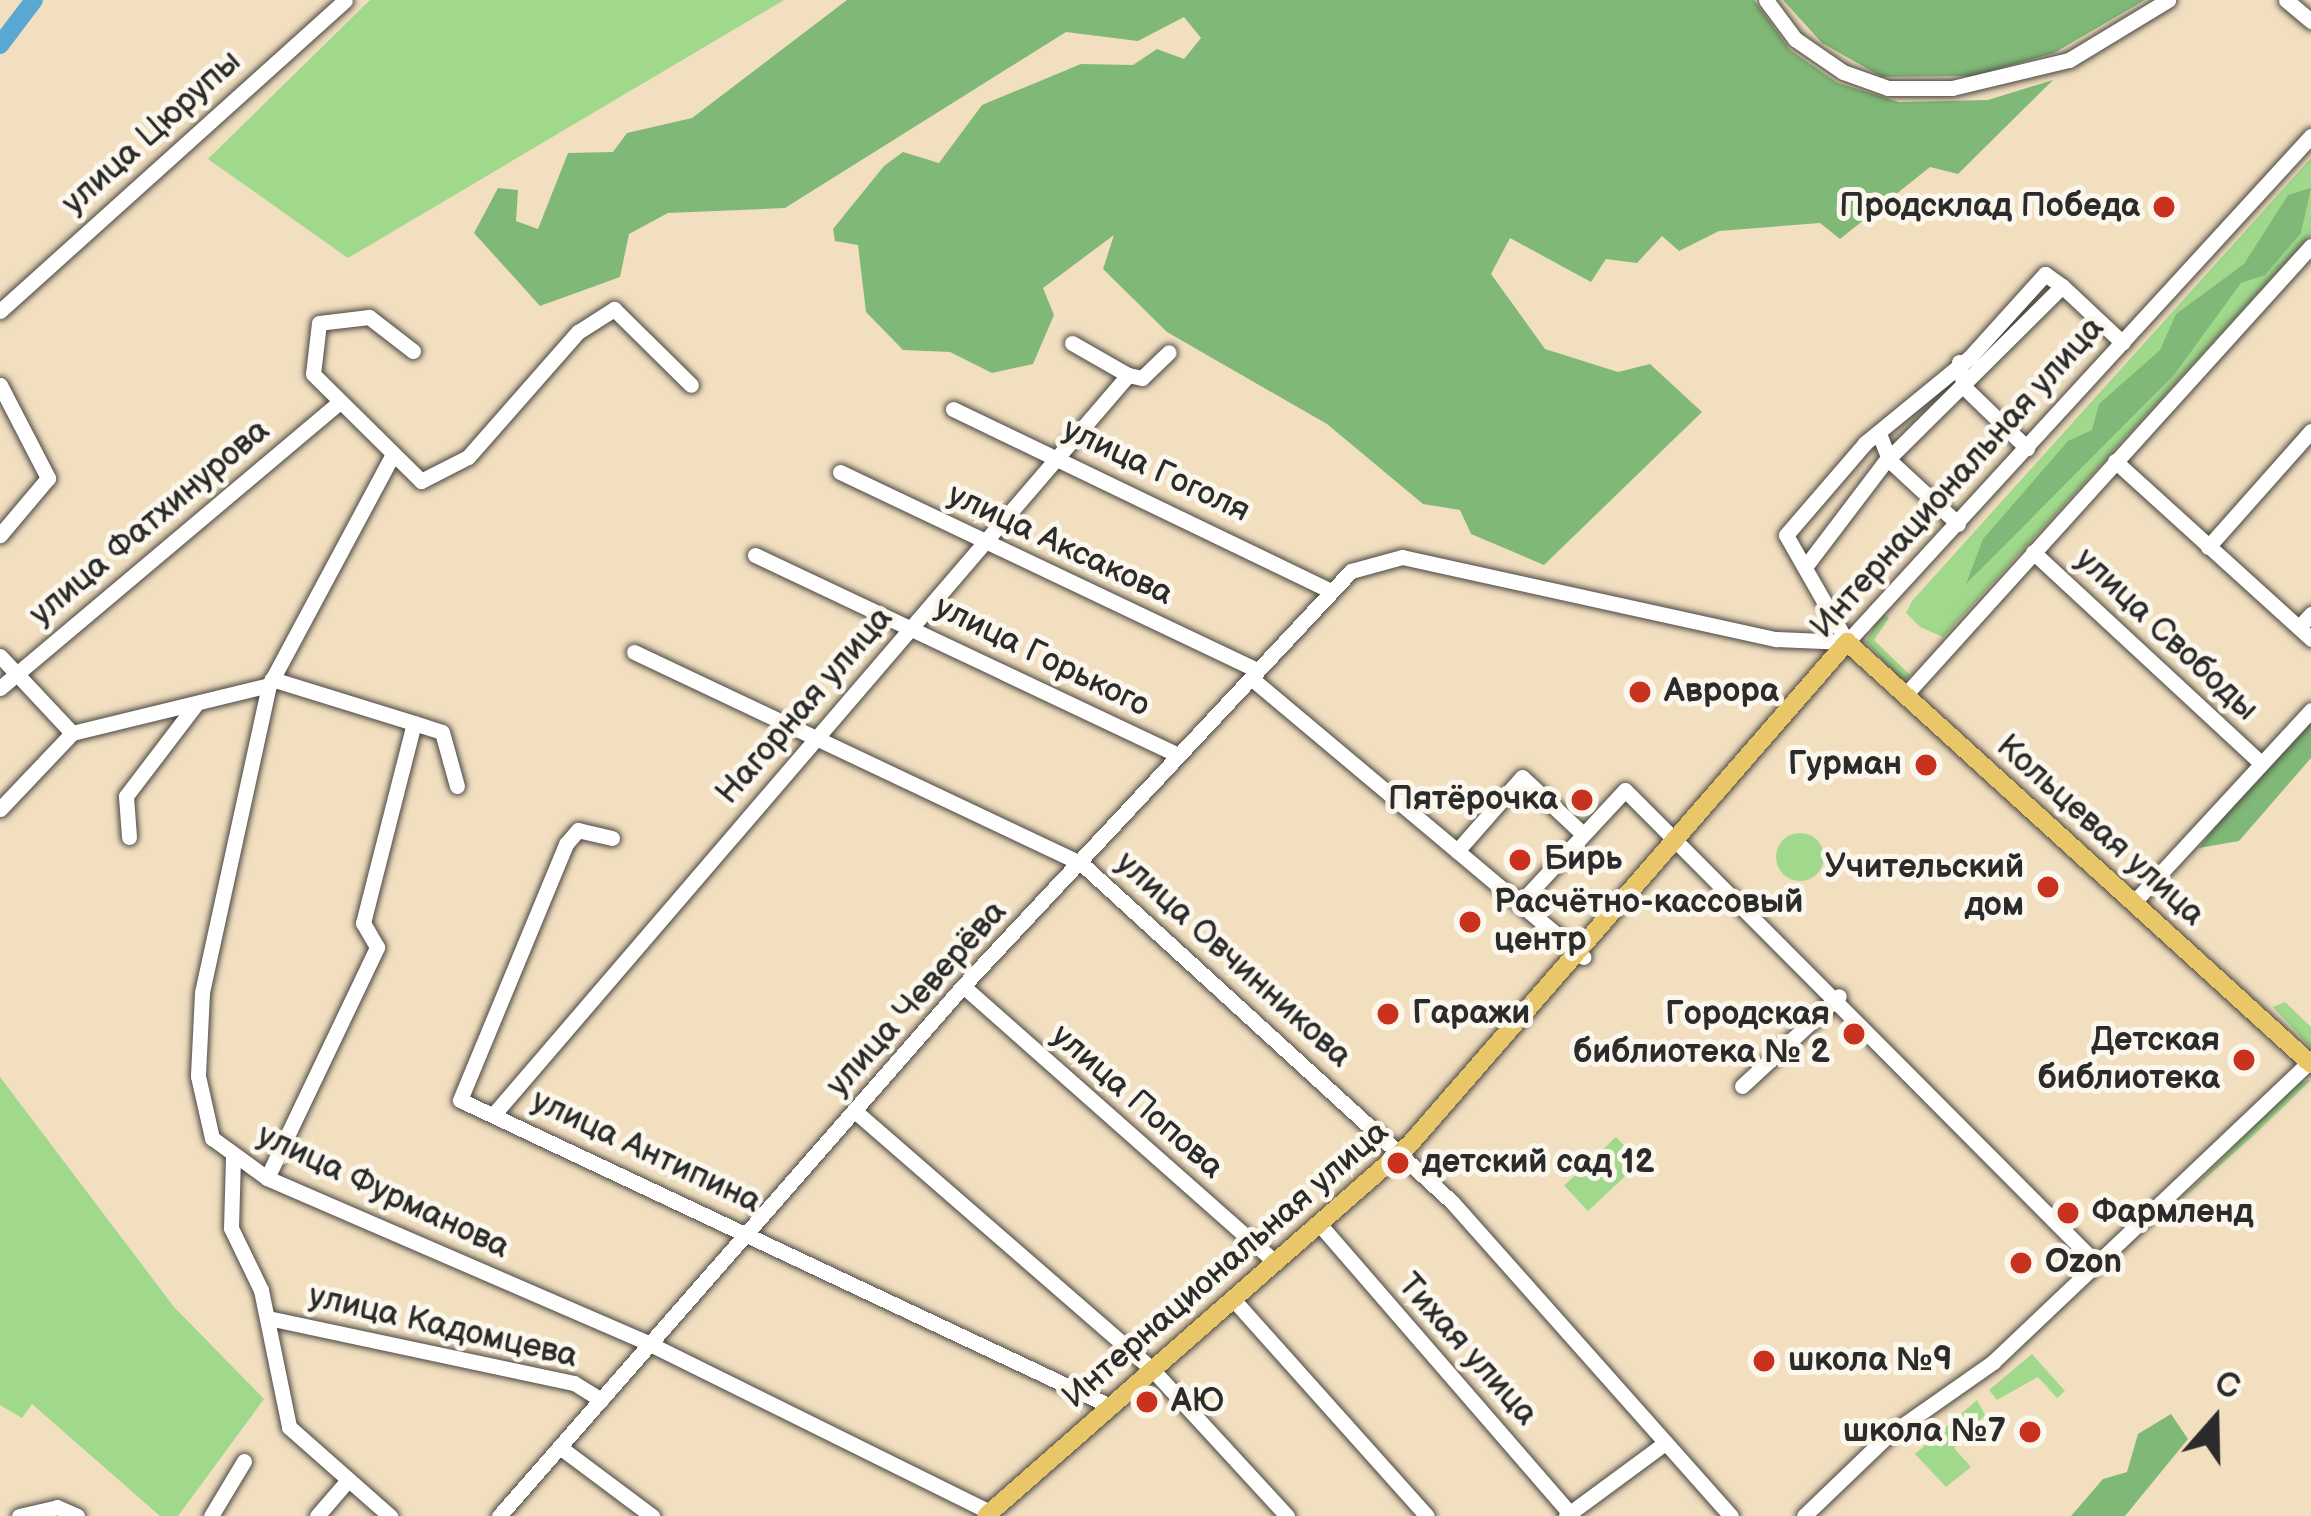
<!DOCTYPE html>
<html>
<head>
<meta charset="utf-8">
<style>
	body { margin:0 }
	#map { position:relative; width:2311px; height:1516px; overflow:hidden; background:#f2dfc0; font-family:"Balsamiq Sans",sans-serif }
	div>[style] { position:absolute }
	.green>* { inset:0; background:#a0d98b; transform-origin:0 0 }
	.round { border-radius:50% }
	.forest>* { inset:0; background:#80b977 }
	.river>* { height:18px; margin:-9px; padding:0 9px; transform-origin:9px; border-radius:9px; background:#59a8d3 }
	.roads { filter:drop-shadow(0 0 3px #494641) drop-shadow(0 0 3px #494641) }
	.minor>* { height:15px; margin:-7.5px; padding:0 7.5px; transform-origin:7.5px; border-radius:7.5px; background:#fff }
	.major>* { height:18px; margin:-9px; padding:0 9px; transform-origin:9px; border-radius:9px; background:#e9c769 }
	.dots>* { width:33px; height:33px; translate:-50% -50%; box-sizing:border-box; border:6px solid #fbf7ec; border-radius:50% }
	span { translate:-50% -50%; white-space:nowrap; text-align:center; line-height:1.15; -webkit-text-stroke:10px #fbf7ec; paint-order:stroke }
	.street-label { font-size:33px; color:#2b2b2b }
	.poi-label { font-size:33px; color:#2b2b2b; font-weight:700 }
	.right { translate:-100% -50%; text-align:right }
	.left { translate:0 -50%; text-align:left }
	.north { position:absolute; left:2155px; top:1360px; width:120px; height:120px; -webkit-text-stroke:9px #fbf7ec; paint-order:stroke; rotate:20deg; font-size:33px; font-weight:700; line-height:48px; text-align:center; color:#2b2b2b }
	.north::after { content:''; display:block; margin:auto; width:42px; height:54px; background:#2b2b2b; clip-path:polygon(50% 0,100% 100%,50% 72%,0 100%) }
</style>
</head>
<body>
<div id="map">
	<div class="green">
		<i style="clip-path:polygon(370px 0,784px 0,348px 258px,208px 159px)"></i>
		<i style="clip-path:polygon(2311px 158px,2311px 235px,1943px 637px,1920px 627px,1906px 613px,1912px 601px)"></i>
		<i style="clip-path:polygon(1882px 611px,1889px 618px,1874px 640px,1910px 675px,1903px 681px,1866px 642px)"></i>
		<i class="round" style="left:1776px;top:833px;width:48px;height:48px"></i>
		<i style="clip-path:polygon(2285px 1002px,2311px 1027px,2311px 1048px,2273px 1007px)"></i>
		<i style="clip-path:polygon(0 1077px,174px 1307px,264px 1399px,178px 1516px,160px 1516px,32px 1404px,22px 1418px,0 1405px)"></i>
		<i style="clip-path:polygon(2311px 1080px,2253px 1136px,2181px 1200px,2299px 1082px)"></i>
		<i style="left:1616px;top:1137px;width:35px;height:71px;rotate:47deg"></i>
		<i style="clip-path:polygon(2032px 1354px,2065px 1391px,2057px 1398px,2038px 1377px,1997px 1400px,1989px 1390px)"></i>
		<i style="clip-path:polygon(1977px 1400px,1985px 1415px,1954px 1448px,1971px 1467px,1946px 1487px,1915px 1454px)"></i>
	</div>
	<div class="forest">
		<i style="clip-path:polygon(847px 0,1754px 0,1790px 50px,1838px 83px,1899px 102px,1988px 100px,2053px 80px,1958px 174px,1930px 167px,1840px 239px,1820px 223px,1719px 231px,1679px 251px,1662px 236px,1637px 263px,1606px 259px,1591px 282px,1510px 238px,1491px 274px,1545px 349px,1618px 372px,1650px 364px,1702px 412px,1544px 565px,1471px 534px,1460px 510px,1423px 504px,1327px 424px,1167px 332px,1103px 269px,1114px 235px,1043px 288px,1054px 315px,1033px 364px,992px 373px,950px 352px,903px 350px,866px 312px,858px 245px,835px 241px,833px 229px,884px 166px,903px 152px,939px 163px,982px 105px,1081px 64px,1133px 65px,1157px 49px,1184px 59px,1201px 38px,1184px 17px,1138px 41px,1066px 32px,785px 208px,668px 213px,629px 234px,620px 277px,540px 306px,474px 233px,498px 188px,518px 190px,516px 221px,538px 229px,568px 153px,613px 152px,627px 133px,692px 118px)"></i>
		<i style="clip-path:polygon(1783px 0,2145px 0,2054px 53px,1973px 76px,1882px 77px,1822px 43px)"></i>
		<i style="clip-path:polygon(2311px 188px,2301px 233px,2265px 275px,2241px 283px,2174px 375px,1966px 584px,1983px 539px,2068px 441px,2092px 430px,2099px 404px,2160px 350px,2176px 314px,2244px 264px,2288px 195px)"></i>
		<i style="clip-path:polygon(2311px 704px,2311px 758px,2239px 841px,2199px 848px)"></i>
		<i style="clip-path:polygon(2171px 1414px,2188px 1439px,2125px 1516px,2071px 1516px,2103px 1479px,2127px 1472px,2138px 1434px)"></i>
	</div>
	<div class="river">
		<i style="left:0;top:45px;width:56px;rotate:-52.9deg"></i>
	</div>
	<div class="roads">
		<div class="minor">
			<i style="left:1766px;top:0;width:49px;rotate:53.4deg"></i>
			<i style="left:1795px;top:39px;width:58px;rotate:34.5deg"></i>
			<i style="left:1843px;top:72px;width:48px;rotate:19.6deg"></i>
			<i style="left:1888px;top:88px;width:64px"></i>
			<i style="left:1952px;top:88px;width:120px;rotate:-13.5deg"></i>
			<i style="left:2069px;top:60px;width:116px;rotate:-31.2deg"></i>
			<i style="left:2286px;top:0;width:33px;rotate:40deg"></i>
			<i style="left:0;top:311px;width:464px;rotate:-42deg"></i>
			<i style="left:1072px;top:343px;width:64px;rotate:29.7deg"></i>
			<i style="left:413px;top:351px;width:56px;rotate:-142.3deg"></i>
			<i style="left:369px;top:317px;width:50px;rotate:173.2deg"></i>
			<i style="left:319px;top:323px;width:51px;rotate:96.7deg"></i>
			<i style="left:313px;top:374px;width:152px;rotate:44.7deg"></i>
			<i style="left:421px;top:481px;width:53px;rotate:-27.1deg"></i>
			<i style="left:468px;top:457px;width:167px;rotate:-48.7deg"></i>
			<i style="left:578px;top:332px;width:43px;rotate:-32.6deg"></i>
			<i style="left:614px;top:309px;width:108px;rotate:44.6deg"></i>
			<i style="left:1959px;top:362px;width:25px;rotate:79deg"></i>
			<i style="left:1964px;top:387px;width:88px;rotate:44.1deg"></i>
			<i style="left:0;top:385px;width:105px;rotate:62.7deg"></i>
			<i style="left:48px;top:478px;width:75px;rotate:130.1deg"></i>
			<i style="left:953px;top:409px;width:420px;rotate:25.7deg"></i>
			<i style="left:1880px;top:436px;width:26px;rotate:69deg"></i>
			<i style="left:1889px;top:460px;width:94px;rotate:42.8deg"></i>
			<i style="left:392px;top:456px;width:260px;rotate:118.2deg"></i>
			<i style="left:269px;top:685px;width:315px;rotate:102.3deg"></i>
			<i style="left:202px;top:993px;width:83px;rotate:92.8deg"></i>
			<i style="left:198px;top:1076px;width:64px;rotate:77.3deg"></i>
			<i style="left:212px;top:1138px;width:68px;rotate:36deg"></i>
			<i style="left:267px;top:1178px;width:417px;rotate:23.4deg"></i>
			<i style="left:650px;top:1344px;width:379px;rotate:26.3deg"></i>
			<i style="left:2115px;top:461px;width:265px;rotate:42.2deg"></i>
			<i style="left:840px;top:472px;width:462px;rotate:25.4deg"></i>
			<i style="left:2208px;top:547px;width:155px;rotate:-48.4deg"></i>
			<i style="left:2033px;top:552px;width:309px;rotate:42.8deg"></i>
			<i style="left:755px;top:555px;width:463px;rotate:25.3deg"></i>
			<i style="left:1805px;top:567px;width:131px;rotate:-52.8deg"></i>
			<i style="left:1884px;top:463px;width:251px;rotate:-44.8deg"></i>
			<i style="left:2062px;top:286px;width:83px;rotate:43.1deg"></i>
			<i style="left:2299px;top:627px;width:18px;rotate:-47deg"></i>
			<i style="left:1847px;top:642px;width:687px;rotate:-47.48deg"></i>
			<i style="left:1847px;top:642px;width:123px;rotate:-119.7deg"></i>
			<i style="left:1786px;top:535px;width:121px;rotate:-49.3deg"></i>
			<i style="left:1865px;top:443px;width:136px;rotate:-39.3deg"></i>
			<i style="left:1970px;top:357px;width:112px;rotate:-47.9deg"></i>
			<i style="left:2045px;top:274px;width:21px;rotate:35deg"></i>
			<i style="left:634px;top:652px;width:496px;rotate:25.3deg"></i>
			<i style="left:1082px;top:864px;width:501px;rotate:42.41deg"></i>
			<i style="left:1452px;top:1202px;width:420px;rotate:48.4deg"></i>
			<i style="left:0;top:656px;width:105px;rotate:46.9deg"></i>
			<i style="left:72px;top:733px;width:203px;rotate:-13.7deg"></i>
			<i style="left:1251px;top:678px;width:434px;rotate:40deg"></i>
			<i style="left:0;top:688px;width:442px;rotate:-40.1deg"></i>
			<i style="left:1906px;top:694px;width:604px;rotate:-47.89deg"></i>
			<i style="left:414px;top:723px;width:29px;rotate:18deg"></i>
			<i style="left:442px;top:732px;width:56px;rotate:74.5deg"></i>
			<i style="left:0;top:809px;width:105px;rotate:-46.5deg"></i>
			<i style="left:129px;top:837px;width:41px;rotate:-94.2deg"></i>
			<i style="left:126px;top:796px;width:116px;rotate:-52.7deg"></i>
			<i style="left:612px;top:838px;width:35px;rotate:-167deg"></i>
			<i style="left:578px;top:830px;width:18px;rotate:131deg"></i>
			<i style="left:566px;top:844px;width:277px;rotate:112.5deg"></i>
			<i style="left:460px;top:1100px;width:716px;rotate:25.21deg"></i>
			<i style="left:1457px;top:851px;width:98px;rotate:-48.7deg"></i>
			<i style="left:1522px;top:777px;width:83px;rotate:43.1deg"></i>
			<i style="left:2135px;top:901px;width:260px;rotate:-47.3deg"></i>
			<i style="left:1520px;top:903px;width:154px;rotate:-47.1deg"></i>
			<i style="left:1625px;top:790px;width:663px;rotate:45.12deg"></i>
			<i style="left:963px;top:986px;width:415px;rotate:41.5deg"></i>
			<i style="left:1742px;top:1086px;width:132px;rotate:-42.9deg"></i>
			<i style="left:856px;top:1112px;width:391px;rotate:41deg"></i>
			<i style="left:1151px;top:1368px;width:201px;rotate:47.4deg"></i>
			<i style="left:494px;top:1114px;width:974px;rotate:-49.37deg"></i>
			<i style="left:1128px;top:375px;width:14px;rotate:12deg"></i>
			<i style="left:1142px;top:378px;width:37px;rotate:-44deg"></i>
			<i style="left:233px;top:1157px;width:71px;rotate:91.6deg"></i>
			<i style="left:231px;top:1228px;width:69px;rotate:64.2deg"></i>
			<i style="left:261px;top:1290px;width:140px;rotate:78.4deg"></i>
			<i style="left:289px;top:1427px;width:135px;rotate:41.4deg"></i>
			<i style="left:267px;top:1178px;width:256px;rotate:-64.5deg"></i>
			<i style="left:377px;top:947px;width:28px;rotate:-120deg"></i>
			<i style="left:363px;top:923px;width:206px;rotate:-75.7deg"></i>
			<i style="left:414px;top:723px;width:149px;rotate:-162.8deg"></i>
			<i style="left:1321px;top:1226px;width:380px;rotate:49.1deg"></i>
			<i style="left:1232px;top:1298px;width:292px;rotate:48.2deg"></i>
			<i style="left:268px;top:1318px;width:313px;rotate:12deg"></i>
			<i style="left:574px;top:1383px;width:32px;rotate:32deg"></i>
			<i style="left:561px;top:1448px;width:114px;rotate:36.8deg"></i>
			<i style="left:19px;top:1516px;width:39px;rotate:-13deg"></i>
			<i style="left:57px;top:1507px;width:22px;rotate:24deg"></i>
			<i style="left:211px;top:1516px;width:64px;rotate:-59deg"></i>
			<i style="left:317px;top:1516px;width:48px;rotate:-49.3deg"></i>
			<i style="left:499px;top:1516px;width:704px;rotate:-48.8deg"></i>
			<i style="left:963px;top:986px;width:568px;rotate:-46.93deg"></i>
			<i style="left:1351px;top:571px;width:53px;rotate:-15.4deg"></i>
			<i style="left:1402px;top:557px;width:383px;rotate:12.4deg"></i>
			<i style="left:1776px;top:639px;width:71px;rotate:2.4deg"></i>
			<i style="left:1566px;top:1516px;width:123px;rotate:-36.4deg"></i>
			<i style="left:1804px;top:1516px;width:114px;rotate:-43.9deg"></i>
			<i style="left:1886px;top:1437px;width:131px;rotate:-35deg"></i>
			<i style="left:1993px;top:1362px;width:439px;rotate:-43.5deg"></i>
		</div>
		<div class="major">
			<i style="left:986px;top:1516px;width:564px;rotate:-41.26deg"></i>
			<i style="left:1410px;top:1144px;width:666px;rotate:-48.96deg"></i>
			<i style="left:1847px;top:642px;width:627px;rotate:42.29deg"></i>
		</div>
	</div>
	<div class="dots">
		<i style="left:2164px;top:207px;background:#c8321e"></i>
		<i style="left:1640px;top:692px;background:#c8321e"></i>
		<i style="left:1926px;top:765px;background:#c8321e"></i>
		<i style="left:1582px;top:800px;background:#c8321e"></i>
		<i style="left:1520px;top:860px;background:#c8321e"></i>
		<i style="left:2048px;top:887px;background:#c8321e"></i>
		<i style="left:1470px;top:922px;background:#c8321e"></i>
		<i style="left:1388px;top:1014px;background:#c8321e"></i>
		<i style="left:1854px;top:1034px;background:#c8321e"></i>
		<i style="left:2244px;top:1060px;background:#c8321e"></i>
		<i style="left:1398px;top:1163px;background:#c8321e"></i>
		<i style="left:2068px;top:1213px;background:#c8321e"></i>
		<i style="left:2021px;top:1263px;background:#c8321e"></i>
		<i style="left:1764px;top:1361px;background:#c8321e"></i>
		<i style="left:1147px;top:1402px;background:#c8321e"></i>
		<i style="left:2030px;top:1432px;background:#c8321e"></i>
	</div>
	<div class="street-label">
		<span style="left:152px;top:133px;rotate:-42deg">улица Цюрупы</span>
		<span style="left:1156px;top:471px;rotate:25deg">улица Гоголя</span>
		<span style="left:1958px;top:478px;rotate:-48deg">Интернациональная улица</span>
		<span style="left:150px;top:523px;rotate:-40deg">улица Фатхинурова</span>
		<span style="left:1060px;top:545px;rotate:25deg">улица Аксакова</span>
		<span style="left:2166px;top:635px;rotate:43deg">улица Свободы</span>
		<span style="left:1042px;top:657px;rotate:26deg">улица Горького</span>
		<span style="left:805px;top:706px;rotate:-49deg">Нагорная улица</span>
		<span style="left:2100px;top:831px;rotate:42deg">Кольцевая улица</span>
		<span style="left:1233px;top:960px;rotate:42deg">улица Овчинникова</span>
		<span style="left:917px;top:999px;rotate:-48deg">улица Чеверёва</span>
		<span style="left:1137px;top:1102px;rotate:41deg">улица Попова</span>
		<span style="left:646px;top:1152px;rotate:25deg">улица Антипина</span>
		<span style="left:383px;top:1192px;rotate:25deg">улица Фурманова</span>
		<span style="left:1226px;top:1265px;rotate:-41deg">Интернациональная улица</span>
		<span style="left:443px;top:1327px;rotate:13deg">улица Кадомцева</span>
		<span style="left:1467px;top:1350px;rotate:48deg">Тихая улица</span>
	</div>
	<div class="poi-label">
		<span class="right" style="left:2140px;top:207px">Продсклад Победа</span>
		<span class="left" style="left:1664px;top:692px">Аврора</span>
		<span class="right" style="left:1902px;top:765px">Гурман</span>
		<span class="right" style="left:1558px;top:800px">Пятёрочка</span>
		<span class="left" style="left:1544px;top:860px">Бирь</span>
		<span class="right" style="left:2024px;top:887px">Учительский<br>дом</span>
		<span class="left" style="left:1494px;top:922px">Расчётно-кассовый<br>центр</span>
		<span class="left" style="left:1412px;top:1014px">Гаражи</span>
		<span class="right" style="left:1830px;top:1034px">Городская<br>библиотека № 2</span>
		<span class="right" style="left:2220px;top:1060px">Детская<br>библиотека</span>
		<span class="left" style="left:1422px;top:1163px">детский сад 12</span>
		<span class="left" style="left:2092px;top:1213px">Фармленд</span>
		<span class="left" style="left:2045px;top:1263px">Ozon</span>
		<span class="left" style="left:1788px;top:1361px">школа №9</span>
		<span class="left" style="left:1171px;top:1402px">АЮ</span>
		<span class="right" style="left:2006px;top:1432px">школа №7</span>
	</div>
	<div class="north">С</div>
</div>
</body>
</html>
